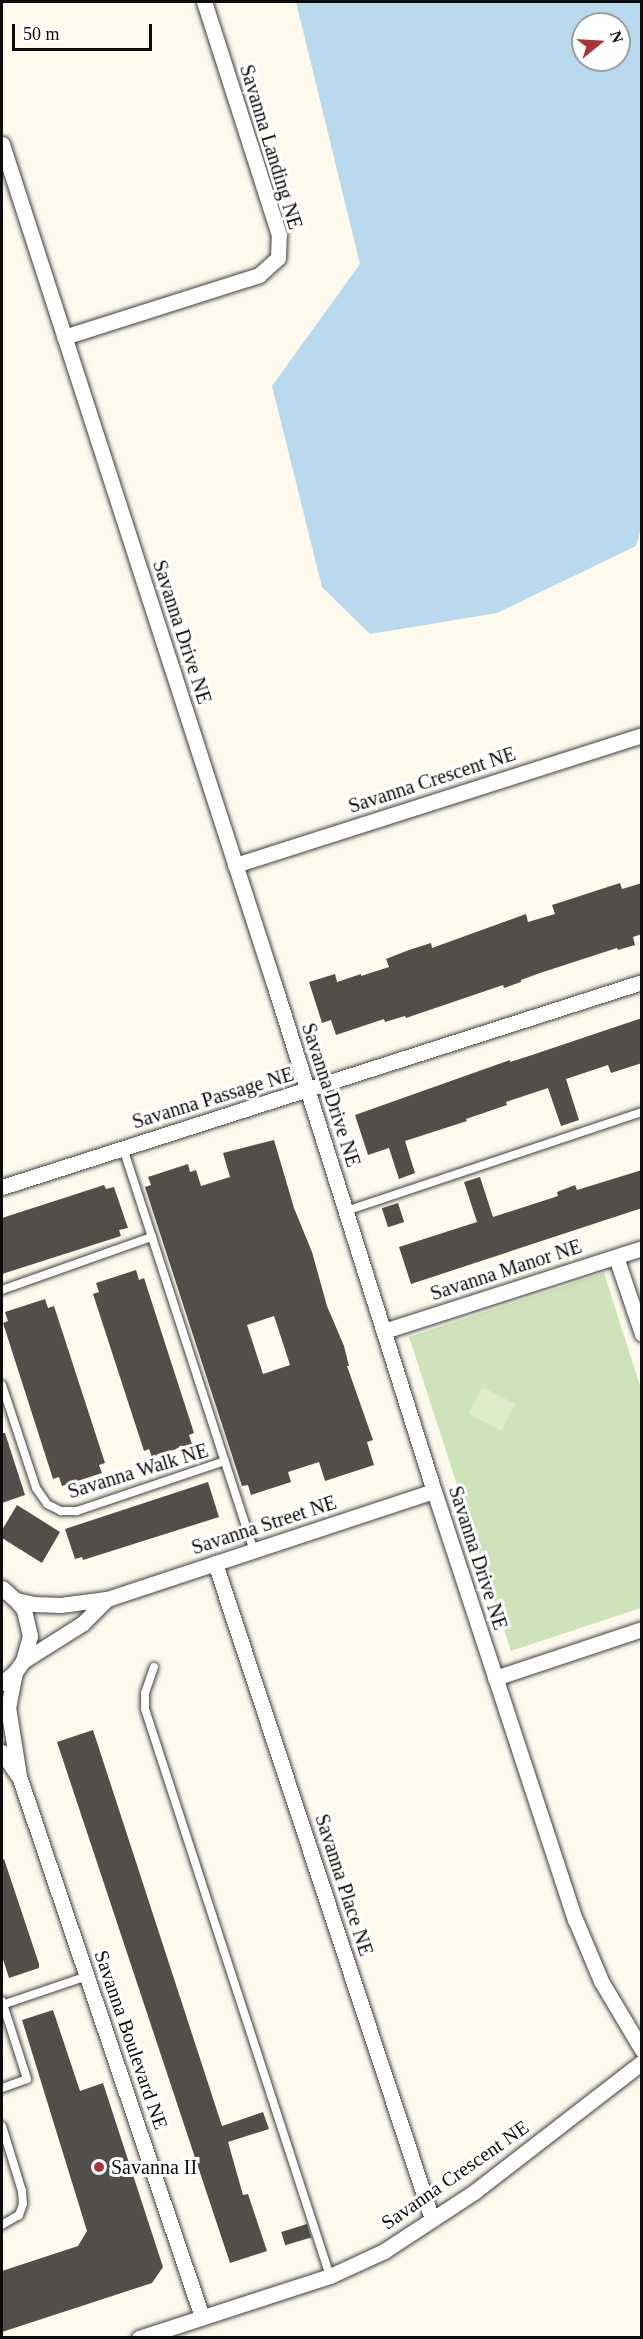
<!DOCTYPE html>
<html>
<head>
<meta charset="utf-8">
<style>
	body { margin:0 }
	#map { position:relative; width:643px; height:2339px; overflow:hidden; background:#fdfaed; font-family:"Times New Roman",serif }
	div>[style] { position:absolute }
	.green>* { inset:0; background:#cfe3bb }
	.pitch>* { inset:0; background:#e0ebcc; transform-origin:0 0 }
	.water>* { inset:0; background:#b8d9ee }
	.building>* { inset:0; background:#534e4a; transform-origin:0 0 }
	.roads { filter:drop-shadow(0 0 2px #3f3f3f) drop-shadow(0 0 2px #3f3f3f) }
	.lane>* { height:8px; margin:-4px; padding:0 4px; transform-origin:4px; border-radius:4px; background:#fff }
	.street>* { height:15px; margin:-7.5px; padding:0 7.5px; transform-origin:7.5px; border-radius:7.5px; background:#fff }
	.dots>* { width:16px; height:16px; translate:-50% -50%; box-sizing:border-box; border:3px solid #fff; border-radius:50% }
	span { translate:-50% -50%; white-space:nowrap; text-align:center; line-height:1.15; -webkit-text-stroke:6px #fff; paint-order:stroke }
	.street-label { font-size:20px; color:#0c0c0c }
	.poi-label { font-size:20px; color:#0c0c0c }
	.left { translate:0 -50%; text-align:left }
	.frame { position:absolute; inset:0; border:3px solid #0c0c0c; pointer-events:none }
	.north { position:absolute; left:571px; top:12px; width:60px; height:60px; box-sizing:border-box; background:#fff; border:2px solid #9e9e9e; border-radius:50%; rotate:72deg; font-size:16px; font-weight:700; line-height:24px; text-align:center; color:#0c0c0c }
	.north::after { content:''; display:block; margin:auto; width:21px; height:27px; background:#aa363b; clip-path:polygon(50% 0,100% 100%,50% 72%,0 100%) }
	.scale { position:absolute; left:12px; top:24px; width:140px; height:27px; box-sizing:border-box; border:3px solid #0c0c0c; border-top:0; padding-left:8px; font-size:18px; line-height:21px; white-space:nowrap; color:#0c0c0c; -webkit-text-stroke:4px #fff; paint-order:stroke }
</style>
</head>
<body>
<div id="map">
	<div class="green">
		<i style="clip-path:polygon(604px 1273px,641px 1389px,641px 1608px,511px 1651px,409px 1337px)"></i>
	</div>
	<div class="pitch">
		<i style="left:482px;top:1387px;width:37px;height:30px;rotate:27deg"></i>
	</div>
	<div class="water">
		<i style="clip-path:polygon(evenodd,296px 2px,641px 2px,641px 528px,636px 546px,497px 613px,370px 634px,322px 587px,272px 386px,360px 264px,296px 2px,583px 24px,619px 24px,619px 60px,583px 60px,583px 24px)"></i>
	</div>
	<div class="building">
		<i style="clip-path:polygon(620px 883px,622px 889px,642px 883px,642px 934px,633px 937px,635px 945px,618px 950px,617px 948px,540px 973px,521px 980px,521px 982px,504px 988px,503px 985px,406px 1018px,405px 1016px,385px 1022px,384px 1019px,336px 1035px,331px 1020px,322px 1023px,309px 982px,335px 974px,337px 982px,361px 974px,361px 976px,389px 967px,386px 959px,409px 950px,431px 943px,432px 948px,526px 914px,528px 922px,555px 914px,552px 905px)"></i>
		<i style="clip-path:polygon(642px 1018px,642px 1063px,611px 1073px,608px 1065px,566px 1079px,579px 1120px,561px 1126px,548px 1088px,506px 1102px,507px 1105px,466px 1119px,467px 1121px,405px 1141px,415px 1173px,399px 1179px,389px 1148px,368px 1155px,355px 1115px,510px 1060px,510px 1062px,532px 1055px)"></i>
		<i style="clip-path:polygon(evenodd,274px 1140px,294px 1208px,312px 1252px,327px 1306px,344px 1346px,349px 1366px,347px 1366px,373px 1440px,367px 1442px,374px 1465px,325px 1481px,319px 1462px,288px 1472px,291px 1482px,251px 1495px,248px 1485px,242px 1486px,145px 1187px,151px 1185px,148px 1177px,188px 1164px,190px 1172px,196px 1170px,201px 1186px,230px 1177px,223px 1153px,274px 1140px,274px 1316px,290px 1365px,263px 1374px,247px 1325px,274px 1316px)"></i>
		<i style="clip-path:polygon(642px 1170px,642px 1208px,411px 1284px,399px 1247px,477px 1222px,464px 1182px,480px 1177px,493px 1217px,558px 1196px,557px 1192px,575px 1185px,577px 1190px)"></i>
		<i style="clip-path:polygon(104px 1185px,106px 1189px,114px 1187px,128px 1228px,119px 1230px,121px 1236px,2px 1274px,2px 1218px)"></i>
		<i style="left:398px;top:1203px;width:20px;height:17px;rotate:72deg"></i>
		<i style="clip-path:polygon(136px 1270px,139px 1280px,144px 1278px,194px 1433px,189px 1435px,192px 1444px,152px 1457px,149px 1449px,144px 1451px,93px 1294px,99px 1292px,96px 1283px)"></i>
		<i style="clip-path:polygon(45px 1299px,48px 1308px,54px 1306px,105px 1463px,99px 1465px,102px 1473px,62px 1486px,59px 1477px,53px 1479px,3px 1323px,8px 1321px,5px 1312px)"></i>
		<i style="clip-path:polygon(2px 1433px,5px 1433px,25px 1495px,2px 1503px)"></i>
		<i style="clip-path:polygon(208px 1482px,219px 1517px,83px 1560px,82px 1557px,75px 1559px,65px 1529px)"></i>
		<i style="clip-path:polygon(17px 1505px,60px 1532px,42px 1563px,2px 1538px,2px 1530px)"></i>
		<i style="clip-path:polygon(93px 1730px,222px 2126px,263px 2112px,269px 2129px,228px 2142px,243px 2195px,248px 2194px,267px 2251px,230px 2263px,57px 1742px)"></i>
		<i style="clip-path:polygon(4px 1859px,39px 1964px,39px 1968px,9px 1978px,2px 1956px,2px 1860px)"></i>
		<i style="clip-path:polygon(53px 2010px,80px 2091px,103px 2083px,163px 2267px,152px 2283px,2px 2332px,2px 2271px,78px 2246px,87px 2231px,22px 2020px)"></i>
		<i style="left:307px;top:2224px;width:14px;height:27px;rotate:73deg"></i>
	</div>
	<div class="roads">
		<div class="lane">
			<i style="left:123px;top:1148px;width:424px;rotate:72deg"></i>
			<i style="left:346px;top:1211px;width:312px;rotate:-18.5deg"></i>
			<i style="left:2px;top:1290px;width:159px;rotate:-19.5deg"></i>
			<i style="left:2px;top:1385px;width:108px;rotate:71.7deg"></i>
			<i style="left:36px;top:1488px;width:19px;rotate:55deg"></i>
			<i style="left:47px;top:1504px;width:16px;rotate:27deg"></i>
			<i style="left:61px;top:1511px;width:16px"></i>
			<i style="left:77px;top:1511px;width:156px;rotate:-18.7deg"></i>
			<i style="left:154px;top:1667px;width:28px;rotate:109deg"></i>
			<i style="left:145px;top:1693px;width:16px;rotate:90deg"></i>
			<i style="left:145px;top:1709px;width:596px;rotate:71.93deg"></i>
			<i style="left:2px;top:2001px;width:82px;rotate:72.2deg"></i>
			<i style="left:27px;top:2079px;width:27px;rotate:160deg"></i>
			<i style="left:2px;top:2005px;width:90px;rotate:-18.8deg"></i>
			<i style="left:2px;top:2126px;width:68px;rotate:72.9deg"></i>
			<i style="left:22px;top:2191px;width:13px;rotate:86deg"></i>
			<i style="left:23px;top:2204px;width:12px;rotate:110deg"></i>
			<i style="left:19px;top:2215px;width:20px;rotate:150deg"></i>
		</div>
		<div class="street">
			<i style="left:2px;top:144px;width:883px;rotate:72.06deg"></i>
			<i style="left:274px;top:984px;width:532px;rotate:72.49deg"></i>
			<i style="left:434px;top:1491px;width:451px;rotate:71.8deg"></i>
			<i style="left:575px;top:1919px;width:67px;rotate:67.2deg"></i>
			<i style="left:601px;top:1981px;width:80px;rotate:59.3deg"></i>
			<i style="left:64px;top:337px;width:205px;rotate:-17.6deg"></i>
			<i style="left:259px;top:275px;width:25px;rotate:-42deg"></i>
			<i style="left:278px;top:258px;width:23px;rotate:-88deg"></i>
			<i style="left:279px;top:235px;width:245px;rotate:-107.8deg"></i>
			<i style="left:235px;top:865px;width:427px;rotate:-17.7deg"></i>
			<i style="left:2px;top:1187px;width:672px;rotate:-17.76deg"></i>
			<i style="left:616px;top:1257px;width:81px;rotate:71.3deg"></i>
			<i style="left:384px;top:1331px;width:271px;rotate:-17.8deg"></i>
			<i style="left:215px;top:1563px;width:691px;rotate:71.7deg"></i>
			<i style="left:2px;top:1588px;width:18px;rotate:41deg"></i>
			<i style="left:16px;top:1600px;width:13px;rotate:51deg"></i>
			<i style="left:24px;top:1610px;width:27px;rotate:77deg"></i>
			<i style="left:30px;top:1636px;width:26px;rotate:106deg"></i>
			<i style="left:23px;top:1661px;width:14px;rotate:126deg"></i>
			<i style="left:15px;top:1672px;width:17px;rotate:140deg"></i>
			<i style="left:16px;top:1600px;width:17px;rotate:13deg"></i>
			<i style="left:33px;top:1604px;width:27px;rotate:2deg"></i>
			<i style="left:60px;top:1605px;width:47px;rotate:-7.3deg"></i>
			<i style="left:107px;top:1599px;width:344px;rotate:-18.3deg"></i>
			<i style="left:23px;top:1661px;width:71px;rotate:-32.3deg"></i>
			<i style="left:83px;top:1623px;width:34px;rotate:-45deg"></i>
			<i style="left:15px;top:1672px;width:36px;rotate:101deg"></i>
			<i style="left:8px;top:1707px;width:70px;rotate:80.9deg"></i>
			<i style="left:19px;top:1776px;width:571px;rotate:71.31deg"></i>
			<i style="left:495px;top:1678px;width:155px;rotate:-18.4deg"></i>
			<i style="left:2px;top:1752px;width:27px;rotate:56deg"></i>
			<i style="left:139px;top:2338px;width:201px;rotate:-18deg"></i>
			<i style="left:330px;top:2276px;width:60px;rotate:-24.8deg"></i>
			<i style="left:384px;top:2251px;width:108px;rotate:-33.2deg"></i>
			<i style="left:474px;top:2192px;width:212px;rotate:-37.7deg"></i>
		</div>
	</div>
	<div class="dots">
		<i style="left:99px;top:2167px;background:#aa363b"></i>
	</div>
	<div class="street-label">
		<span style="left:271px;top:147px;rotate:73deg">Savanna Landing NE</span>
		<span style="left:182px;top:632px;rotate:72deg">Savanna Drive NE</span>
		<span style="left:432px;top:780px;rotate:-18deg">Savanna Crescent NE</span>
		<span style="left:331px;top:1095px;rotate:72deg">Savanna Drive NE</span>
		<span style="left:213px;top:1098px;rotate:-17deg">Savanna Passage NE</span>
		<span style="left:506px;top:1270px;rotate:-18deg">Savanna Manor NE</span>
		<span style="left:138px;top:1471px;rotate:-17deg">Savanna Walk NE</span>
		<span style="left:264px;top:1525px;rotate:-18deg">Savanna Street NE</span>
		<span style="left:478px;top:1558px;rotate:72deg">Savanna Drive NE</span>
		<span style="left:344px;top:1885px;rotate:72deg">Savanna Place NE</span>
		<span style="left:131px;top:2040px;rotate:71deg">Savanna Boulevard NE</span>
		<span style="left:455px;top:2175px;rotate:-35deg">Savanna Crescent NE</span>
	</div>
	<div class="poi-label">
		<span class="left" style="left:111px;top:2167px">Savanna II</span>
	</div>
	<div class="frame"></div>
	<div class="north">N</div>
	<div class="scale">50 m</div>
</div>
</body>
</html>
